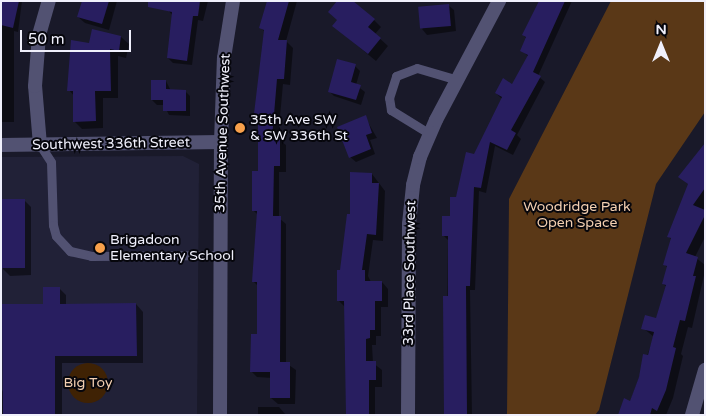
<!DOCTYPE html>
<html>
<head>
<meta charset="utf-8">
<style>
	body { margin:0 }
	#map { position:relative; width:706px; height:416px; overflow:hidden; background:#191929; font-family:"Varela Round",sans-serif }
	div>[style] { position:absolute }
	.built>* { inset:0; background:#212137 }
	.green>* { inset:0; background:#3f2204 }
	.round { border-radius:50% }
	.forest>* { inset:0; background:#5a3817 }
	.shadow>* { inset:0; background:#0007 }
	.building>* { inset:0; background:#281e60; transform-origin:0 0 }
	.service>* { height:9px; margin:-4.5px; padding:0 4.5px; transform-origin:4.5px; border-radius:4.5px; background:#525272 }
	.minor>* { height:14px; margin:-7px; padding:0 7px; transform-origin:7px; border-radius:7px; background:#525272 }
	.dots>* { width:14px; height:14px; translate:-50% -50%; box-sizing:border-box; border:2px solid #06060c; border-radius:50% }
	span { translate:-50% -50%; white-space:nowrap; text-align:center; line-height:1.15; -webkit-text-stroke:4px #06060c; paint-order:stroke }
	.poi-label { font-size:14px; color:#f0f0fc }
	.left { translate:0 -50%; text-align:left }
	.street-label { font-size:14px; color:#f0f0fc }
	.park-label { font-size:14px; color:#f3cfb1 }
	.frame { position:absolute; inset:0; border:2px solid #f0f0fc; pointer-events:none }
	.north { position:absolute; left:636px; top:20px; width:50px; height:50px; -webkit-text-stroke:4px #06060c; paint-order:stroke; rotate:0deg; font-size:14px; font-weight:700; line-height:20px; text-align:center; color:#f0f0fc }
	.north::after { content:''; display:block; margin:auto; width:18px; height:22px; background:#f0f0fc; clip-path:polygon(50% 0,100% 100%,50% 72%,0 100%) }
	.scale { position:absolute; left:20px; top:30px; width:111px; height:22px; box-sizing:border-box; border:2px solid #f0f0fc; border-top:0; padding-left:6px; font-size:15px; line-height:18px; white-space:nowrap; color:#f0f0fc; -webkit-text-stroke:4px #06060c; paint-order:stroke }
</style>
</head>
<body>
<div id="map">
	<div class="built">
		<i style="clip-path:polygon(183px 156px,199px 164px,197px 415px,1px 415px,1px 157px)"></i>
	</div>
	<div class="green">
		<i class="round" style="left:68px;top:363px;width:40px;height:40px"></i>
	</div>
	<div class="forest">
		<i style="clip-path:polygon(611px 1px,705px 1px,705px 112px,656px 184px,599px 410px,595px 415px,507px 415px,509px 199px)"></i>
	</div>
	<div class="shadow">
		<i style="clip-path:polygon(1px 1px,22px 1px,18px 32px,14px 31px,14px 122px,1px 122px)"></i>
		<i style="clip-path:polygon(83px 1px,117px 1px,109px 30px,85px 23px,78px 17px)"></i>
		<i style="clip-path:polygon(169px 1px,208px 1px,203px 21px,198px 20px,192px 65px,173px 63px,168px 58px,173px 16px,168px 10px)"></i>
		<i style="clip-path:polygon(268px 1px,297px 1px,286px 41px,293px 48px,290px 85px,283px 84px,278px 139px,286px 145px,286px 172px,279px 172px,279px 218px,286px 224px,286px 363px,296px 370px,295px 404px,278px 404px,271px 398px,272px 378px,257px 377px,251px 371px,259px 335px,258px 286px,253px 281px,258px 215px,253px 210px,259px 173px,259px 126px,254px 121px,265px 32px,261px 28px)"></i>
		<i style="clip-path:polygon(541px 1px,572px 1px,538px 76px,545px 82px,517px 135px,521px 139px,513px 155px,495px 146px,486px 193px,479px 191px,475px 290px,470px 290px,472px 415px,446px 415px,448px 240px,443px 235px,474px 156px,502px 99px,496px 93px,513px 85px,529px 57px,521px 50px,527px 39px,523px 35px)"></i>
		<i style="clip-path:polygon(448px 5px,454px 10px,456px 31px,427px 35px,422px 29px)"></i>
		<i style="clip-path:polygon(374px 20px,381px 27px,375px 34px,388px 46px,376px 61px,342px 33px,338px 21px)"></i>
		<i style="clip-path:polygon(121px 37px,129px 44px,126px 58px,118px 56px,118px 98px,103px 98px,103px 128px,82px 129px,74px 121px,74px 96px,69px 90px,90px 45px)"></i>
		<i style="clip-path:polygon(355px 66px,360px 71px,356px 85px,365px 92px,361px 105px,334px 96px,329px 91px)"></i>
		<i style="clip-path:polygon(166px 81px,171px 91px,185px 91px,190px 96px,190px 116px,169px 115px,164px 105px,157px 105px,152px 100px)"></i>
		<i style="clip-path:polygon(365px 117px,377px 138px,370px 140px,375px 154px,356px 162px,350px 157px)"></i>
		<i style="clip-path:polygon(705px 151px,705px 237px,695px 257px,705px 265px,705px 271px,692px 328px,688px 327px,681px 354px,683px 356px,673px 398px,666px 415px,619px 415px,630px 402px,654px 337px,643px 328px,657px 320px,667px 287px,663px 284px,668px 268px,665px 265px,672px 240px,668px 236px,689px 185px,680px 177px)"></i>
		<i style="clip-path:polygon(372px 174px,385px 191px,383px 241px,373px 240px,368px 276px,371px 282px,382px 282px,388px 289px,388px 307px,381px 307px,381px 336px,376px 336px,376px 345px,372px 345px,373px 363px,382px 370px,382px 387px,375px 387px,375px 415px,347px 415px,345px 307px,338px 300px,341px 272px,352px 216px)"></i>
		<i style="clip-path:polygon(1px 201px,25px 201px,31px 207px,31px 275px,10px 276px,3px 269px)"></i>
		<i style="clip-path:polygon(59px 288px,66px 295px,66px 305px,136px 304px,143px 312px,143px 363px,62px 363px,62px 415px,1px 415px,1px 394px,44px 305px)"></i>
		<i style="clip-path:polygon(258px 407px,279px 407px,286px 415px,258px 415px)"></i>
	</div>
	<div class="building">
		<i style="clip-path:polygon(1px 1px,19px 1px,13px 28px,1px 25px)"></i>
		<i style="clip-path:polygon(82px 1px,109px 1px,102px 24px,77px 17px)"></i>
		<i style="clip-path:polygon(148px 1px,200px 1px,198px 16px,193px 16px,187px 61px,167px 58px,172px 12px,148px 7px)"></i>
		<i style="clip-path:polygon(267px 1px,289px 1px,278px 40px,287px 40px,284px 79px,277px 79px,272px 138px,280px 138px,280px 166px,274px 166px,273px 216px,281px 216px,280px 362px,290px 362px,290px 398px,270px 398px,270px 372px,250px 372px,251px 334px,257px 334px,257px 282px,252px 282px,257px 211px,252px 211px,252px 171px,258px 171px,258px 122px,253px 122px,264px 30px,259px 28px)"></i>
		<i style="clip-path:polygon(337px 1px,353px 1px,375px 19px,368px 27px,381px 38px,368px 54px,332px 26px,337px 20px,328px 12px)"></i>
		<i style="clip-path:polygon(539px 1px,565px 1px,533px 72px,541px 76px,511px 130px,516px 133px,507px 150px,490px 142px,481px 188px,474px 187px,470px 286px,466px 286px,467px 415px,444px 415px,443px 296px,448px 296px,448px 236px,442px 236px,442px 216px,450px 216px,450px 197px,456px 197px,466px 152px,474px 154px,502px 97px,495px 93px,503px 78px,512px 84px,528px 55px,520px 51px,526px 37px,522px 35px)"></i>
		<i style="left:449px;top:4px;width:22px;height:31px;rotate:85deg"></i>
		<i style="clip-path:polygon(92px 29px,121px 36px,119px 51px,110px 49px,111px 91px,95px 91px,96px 121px,73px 122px,73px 91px,67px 91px,71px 40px,89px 43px)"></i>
		<i style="clip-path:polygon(337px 59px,356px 64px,351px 82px,361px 85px,356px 100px,328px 92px)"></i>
		<i style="clip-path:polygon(151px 80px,166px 80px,166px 89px,186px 90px,186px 111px,163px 111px,163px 100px,151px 100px)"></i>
		<i style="clip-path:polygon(366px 115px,372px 133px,366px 135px,371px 149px,349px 158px,337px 127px)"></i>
		<i style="clip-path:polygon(705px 143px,705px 188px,693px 205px,705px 210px,705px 215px,686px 253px,698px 257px,693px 276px,696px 276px,685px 321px,680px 320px,673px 347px,676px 348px,666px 390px,657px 411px,652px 408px,650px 415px,618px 415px,624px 398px,630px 401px,639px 377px,643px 354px,648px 355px,654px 332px,641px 329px,645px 315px,656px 318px,666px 285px,662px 284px,667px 266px,663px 265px,671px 238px,667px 237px,688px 184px,678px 177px)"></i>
		<i style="clip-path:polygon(350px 172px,372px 173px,372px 183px,379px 183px,376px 235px,367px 234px,362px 270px,365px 270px,365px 281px,382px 281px,382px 301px,375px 301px,375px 330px,370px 330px,370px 338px,366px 339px,366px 361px,376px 361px,376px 380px,369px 380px,369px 415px,346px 415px,344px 301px,337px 301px,337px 270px,340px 270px,347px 214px,350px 214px)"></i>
		<i style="left:25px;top:199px;width:69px;height:24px;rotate:90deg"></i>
		<i style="clip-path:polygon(43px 287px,60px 287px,60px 304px,136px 303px,137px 356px,55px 356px,55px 415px,3px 415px,2px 304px,43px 304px)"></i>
	</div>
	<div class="service">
		<i style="left:430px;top:134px;width:46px;rotate:-148.4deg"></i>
		<i style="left:391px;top:110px;width:12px;rotate:-99deg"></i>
		<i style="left:389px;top:98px;width:23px;rotate:-72deg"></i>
		<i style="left:396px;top:76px;width:22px;rotate:-21deg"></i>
		<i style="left:417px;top:68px;width:43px;rotate:16.3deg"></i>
		<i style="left:40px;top:145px;width:20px;rotate:57deg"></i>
		<i style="left:51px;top:162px;width:63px;rotate:88.2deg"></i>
		<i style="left:53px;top:225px;width:11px;rotate:75deg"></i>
		<i style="left:56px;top:236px;width:21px;rotate:47deg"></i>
		<i style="left:70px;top:251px;width:22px;rotate:13deg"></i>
		<i style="left:91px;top:256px;width:130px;rotate:-0.4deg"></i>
	</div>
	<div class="minor">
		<i style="left:1px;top:145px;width:220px;rotate:-0.8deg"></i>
		<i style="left:40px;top:145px;width:59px;rotate:-94.8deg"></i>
		<i style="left:35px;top:86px;width:51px;rotate:-85.5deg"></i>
		<i style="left:39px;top:35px;width:35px;rotate:-74deg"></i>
		<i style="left:220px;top:415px;width:273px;rotate:-89.8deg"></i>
		<i style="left:221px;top:142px;width:84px;rotate:-88deg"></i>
		<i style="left:224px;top:58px;width:58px;rotate:-81deg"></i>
		<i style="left:408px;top:415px;width:191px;rotate:-89.7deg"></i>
		<i style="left:409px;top:224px;width:39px;rotate:-84deg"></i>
		<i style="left:413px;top:185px;width:29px;rotate:-76deg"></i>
		<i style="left:420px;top:157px;width:40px;rotate:-66.6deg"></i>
		<i style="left:436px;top:120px;width:135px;rotate:-62.1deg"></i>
		<i style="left:692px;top:415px;width:47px;rotate:-73.9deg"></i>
	</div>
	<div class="dots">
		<i style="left:240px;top:128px;background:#f8a04b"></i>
		<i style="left:100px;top:248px;background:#f8a04b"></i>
	</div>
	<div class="poi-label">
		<span class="left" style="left:250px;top:128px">35th Ave SW<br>&amp; SW 336th St</span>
		<span class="left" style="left:110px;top:248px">Brigadoon<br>Elementary School</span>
	</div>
	<div class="street-label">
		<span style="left:223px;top:133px;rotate:-88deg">35th Avenue Southwest</span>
		<span style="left:111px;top:144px;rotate:-1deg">Southwest 336th Street</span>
		<span style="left:410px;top:273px;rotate:-89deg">33rd Place Southwest</span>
	</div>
	<div class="park-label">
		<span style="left:577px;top:215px">Woodridge Park<br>Open Space</span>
		<span style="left:88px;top:383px">Big Toy</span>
	</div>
	<div class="frame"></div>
	<div class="north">N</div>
	<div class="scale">50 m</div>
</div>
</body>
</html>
